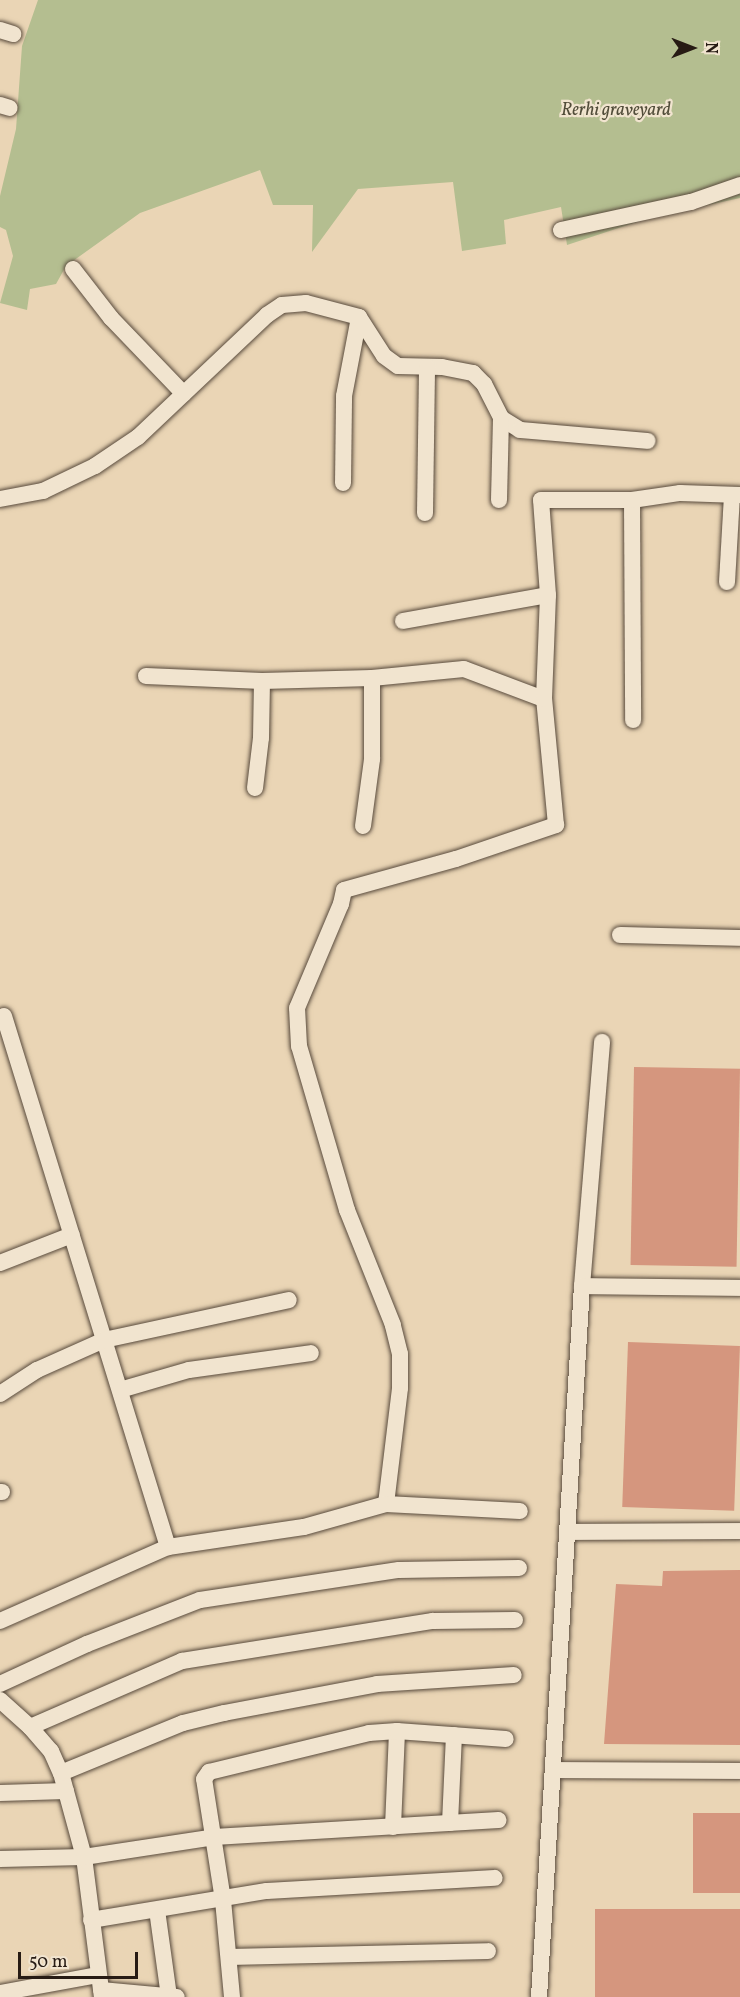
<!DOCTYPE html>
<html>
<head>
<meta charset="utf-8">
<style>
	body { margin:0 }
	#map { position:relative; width:740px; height:1997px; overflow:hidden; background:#ead5b5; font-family:Vollkorn,serif }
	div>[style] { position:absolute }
	.green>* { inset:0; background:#b4be90 }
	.building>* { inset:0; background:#d5967e; transform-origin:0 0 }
	.roads { filter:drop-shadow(0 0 2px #584a3c) drop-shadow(0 0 2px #584a3c) }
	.minor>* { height:16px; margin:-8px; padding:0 8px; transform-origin:8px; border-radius:8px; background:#f1e4cf }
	span { translate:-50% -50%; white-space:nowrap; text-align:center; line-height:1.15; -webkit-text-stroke:4.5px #f1e4cf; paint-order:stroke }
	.park-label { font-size:18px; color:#514c39; font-style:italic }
	.north { position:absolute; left:662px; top:18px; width:60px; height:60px; -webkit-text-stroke:4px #f1e4cf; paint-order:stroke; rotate:90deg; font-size:16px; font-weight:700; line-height:24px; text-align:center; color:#271b14 }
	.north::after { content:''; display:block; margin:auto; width:21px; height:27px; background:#271b14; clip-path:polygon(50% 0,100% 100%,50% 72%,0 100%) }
	.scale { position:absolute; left:18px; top:1952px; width:120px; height:27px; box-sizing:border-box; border:3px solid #271b14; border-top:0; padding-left:8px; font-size:18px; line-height:21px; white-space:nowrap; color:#271b14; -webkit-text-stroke:4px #f1e4cf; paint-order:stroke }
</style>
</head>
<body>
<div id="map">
	<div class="green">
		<i style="clip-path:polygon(38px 0,740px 0,740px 198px,649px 218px,567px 245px,561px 207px,504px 220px,506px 244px,462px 251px,453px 182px,358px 189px,312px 252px,313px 205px,273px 205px,260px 170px,140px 213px,66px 266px,56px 284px,30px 289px,27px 310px,0 303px,13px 256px,6px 230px,0 227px,0 196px,16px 129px,22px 46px)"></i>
	</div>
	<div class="building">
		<i style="left:634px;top:1067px;width:106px;height:198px;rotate:1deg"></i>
		<i style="left:628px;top:1342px;width:112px;height:165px;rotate:2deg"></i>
		<i style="clip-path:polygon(740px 1570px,740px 1745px,604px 1744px,616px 1584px,662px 1586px,663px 1571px)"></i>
		<i style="left:740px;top:1813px;width:80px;height:47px;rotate:90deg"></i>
		<i style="left:595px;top:1909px;width:145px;height:88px"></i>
	</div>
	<div class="roads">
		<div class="minor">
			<i style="left:0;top:30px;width:14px;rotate:17deg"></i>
			<i style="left:0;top:105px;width:10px;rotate:17deg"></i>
			<i style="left:561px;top:230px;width:133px;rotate:-12.2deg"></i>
			<i style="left:691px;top:202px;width:52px;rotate:-19.1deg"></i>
			<i style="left:73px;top:269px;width:62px;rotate:52.2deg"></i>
			<i style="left:111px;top:318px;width:105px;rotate:46.2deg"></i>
			<i style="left:343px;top:483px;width:87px;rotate:-89.3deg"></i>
			<i style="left:344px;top:396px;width:80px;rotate:-79.2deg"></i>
			<i style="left:0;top:499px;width:44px;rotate:-10.5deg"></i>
			<i style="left:43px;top:491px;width:58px;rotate:-25.7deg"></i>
			<i style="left:95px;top:466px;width:52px;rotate:-34deg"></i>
			<i style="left:138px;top:437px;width:178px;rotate:-43.4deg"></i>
			<i style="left:267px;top:315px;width:18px;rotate:-34deg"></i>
			<i style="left:282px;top:305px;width:24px;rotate:-5deg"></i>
			<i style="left:306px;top:303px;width:55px;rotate:14.8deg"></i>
			<i style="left:359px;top:317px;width:46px;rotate:57.3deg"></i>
			<i style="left:384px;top:356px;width:17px;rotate:36deg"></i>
			<i style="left:398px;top:366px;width:44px;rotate:1.3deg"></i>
			<i style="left:442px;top:367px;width:32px;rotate:11deg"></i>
			<i style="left:473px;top:373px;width:16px;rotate:45deg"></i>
			<i style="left:484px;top:384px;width:38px;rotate:63deg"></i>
			<i style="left:501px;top:418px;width:22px;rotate:32deg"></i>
			<i style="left:520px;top:430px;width:128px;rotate:4.9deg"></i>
			<i style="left:499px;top:500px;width:82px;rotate:-88.6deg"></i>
			<i style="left:632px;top:500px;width:220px;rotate:89.7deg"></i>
			<i style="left:425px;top:513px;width:146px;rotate:-89.2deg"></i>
			<i style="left:727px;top:582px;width:86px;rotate:-86.7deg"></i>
			<i style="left:403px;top:621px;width:147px;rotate:-10.2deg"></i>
			<i style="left:146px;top:676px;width:116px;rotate:2.5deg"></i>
			<i style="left:262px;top:681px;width:110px;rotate:-1.6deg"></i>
			<i style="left:372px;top:678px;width:92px;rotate:-5.6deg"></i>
			<i style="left:464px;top:669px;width:85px;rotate:20.6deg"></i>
			<i style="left:255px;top:788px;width:50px;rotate:-83.2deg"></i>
			<i style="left:261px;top:738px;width:57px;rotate:-89deg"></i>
			<i style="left:363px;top:826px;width:68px;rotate:-82.3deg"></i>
			<i style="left:372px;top:759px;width:81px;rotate:-90deg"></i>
			<i style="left:620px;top:935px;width:120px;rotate:1.4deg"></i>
			<i style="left:4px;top:1016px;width:556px;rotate:72.84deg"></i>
			<i style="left:0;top:1263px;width:77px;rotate:-21.3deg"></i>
			<i style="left:582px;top:1286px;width:245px;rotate:-85.3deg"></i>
			<i style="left:120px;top:1390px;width:72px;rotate:-16.2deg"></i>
			<i style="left:189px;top:1370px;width:123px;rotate:-7.9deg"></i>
			<i style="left:0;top:1394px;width:44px;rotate:-33deg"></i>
			<i style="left:37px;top:1370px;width:73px;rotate:-24.1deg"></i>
			<i style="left:104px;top:1340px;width:189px;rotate:-12.2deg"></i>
			<i style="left:0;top:1492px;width:2px"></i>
			<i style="left:386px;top:1504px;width:117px;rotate:-83.1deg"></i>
			<i style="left:400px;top:1388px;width:34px;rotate:-90deg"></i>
			<i style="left:400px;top:1354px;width:30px;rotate:-104deg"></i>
			<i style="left:393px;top:1325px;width:124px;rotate:-111.8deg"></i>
			<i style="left:347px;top:1210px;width:171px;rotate:-106.3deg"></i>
			<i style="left:299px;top:1046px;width:38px;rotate:-93deg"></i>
			<i style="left:297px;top:1008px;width:113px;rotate:-67.1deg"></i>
			<i style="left:341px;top:904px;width:14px;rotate:-78deg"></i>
			<i style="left:344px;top:890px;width:116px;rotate:-15.5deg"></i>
			<i style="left:456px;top:859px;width:106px;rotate:-18.8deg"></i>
			<i style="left:556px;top:825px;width:127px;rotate:-95.4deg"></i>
			<i style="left:544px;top:699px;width:104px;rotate:-87.8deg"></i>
			<i style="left:548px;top:595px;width:95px;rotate:-94.2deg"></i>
			<i style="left:541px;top:500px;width:91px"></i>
			<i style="left:632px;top:500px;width:49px;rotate:-8.3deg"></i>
			<i style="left:680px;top:493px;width:60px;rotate:1.9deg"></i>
			<i style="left:567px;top:1532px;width:173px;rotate:-0.3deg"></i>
			<i style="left:0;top:1621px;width:184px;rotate:-23.8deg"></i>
			<i style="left:168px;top:1547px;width:137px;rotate:-8.4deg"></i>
			<i style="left:304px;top:1527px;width:85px;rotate:-15.7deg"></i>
			<i style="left:386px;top:1504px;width:134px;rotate:3deg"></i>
			<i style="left:0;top:1684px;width:96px;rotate:-24.7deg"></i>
			<i style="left:87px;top:1644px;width:121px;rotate:-21.3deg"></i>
			<i style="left:200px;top:1600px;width:201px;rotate:-8.6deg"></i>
			<i style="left:399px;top:1570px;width:120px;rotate:-1deg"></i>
			<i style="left:0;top:1700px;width:40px;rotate:42deg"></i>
			<i style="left:30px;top:1727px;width:32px;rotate:49deg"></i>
			<i style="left:51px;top:1751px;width:24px;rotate:66deg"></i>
			<i style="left:61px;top:1773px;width:87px;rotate:74.7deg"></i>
			<i style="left:84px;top:1857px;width:141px;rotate:82.7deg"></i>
			<i style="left:30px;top:1727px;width:166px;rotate:-23.5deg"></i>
			<i style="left:182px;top:1661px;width:254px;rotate:-9.1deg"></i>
			<i style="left:433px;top:1621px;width:82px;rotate:-0.7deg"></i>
			<i style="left:553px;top:1770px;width:187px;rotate:0.3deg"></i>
			<i style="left:61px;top:1773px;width:132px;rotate:-22.3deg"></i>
			<i style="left:183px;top:1723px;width:42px;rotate:-13.7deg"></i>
			<i style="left:224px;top:1713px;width:156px;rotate:-10.7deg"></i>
			<i style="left:377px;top:1684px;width:137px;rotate:-3.8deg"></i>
			<i style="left:0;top:1793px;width:66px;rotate:-1.7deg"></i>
			<i style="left:450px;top:1823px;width:88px;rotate:-87.4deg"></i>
			<i style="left:393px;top:1827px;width:96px;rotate:-87.6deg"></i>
			<i style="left:0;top:1859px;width:84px;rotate:-1.4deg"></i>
			<i style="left:84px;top:1857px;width:132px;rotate:-8.7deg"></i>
			<i style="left:214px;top:1837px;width:285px;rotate:-3.4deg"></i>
			<i style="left:157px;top:1910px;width:87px;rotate:82.1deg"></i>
			<i style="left:91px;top:1920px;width:178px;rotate:-9.4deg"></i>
			<i style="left:267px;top:1891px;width:228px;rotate:-3.3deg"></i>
			<i style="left:229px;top:1957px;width:259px;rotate:-1.3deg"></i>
			<i style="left:101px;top:1990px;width:76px;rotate:5.3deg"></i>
			<i style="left:0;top:1993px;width:100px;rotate:-10.4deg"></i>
			<i style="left:232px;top:1997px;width:97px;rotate:-95.3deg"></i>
			<i style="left:223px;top:1900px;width:122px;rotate:-98.9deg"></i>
			<i style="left:204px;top:1779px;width:9px;rotate:-54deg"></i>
			<i style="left:209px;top:1772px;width:165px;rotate:-13.7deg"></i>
			<i style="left:369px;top:1733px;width:28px;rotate:-4deg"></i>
			<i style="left:397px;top:1731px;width:109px;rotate:4.2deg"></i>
			<i style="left:539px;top:1997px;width:712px;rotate:-86.54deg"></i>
			<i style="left:582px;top:1286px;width:158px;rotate:0.7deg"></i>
		</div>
	</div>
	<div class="park-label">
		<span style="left:616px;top:111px">Rerhi graveyard</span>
	</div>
	<div class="north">N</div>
	<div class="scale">50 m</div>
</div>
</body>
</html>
